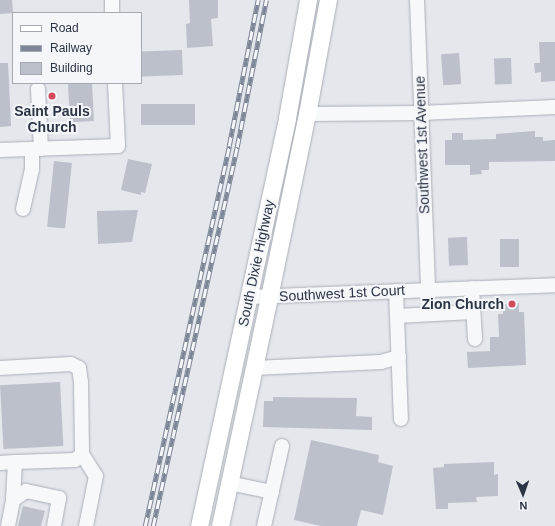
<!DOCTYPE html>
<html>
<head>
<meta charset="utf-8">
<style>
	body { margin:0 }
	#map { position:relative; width:555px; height:526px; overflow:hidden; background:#e4e7ec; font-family:Arial,sans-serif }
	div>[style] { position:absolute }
	.building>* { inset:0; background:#bbc0ca; transform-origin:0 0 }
	.roads { filter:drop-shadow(0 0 1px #a9aeb7) drop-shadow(0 0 1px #a9aeb7) }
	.minor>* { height:14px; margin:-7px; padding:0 7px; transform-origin:7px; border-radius:7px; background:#f7f8fa }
	.major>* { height:17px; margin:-8.5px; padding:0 8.5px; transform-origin:8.5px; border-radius:8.5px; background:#fff }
	.rail>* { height:4.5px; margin-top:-2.25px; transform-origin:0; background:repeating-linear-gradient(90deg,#f4f6f9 0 9px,#7d8696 0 18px); box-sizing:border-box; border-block:1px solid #7d8696 }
	.dots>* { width:11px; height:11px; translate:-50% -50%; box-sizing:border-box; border:2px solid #f4f6f9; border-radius:50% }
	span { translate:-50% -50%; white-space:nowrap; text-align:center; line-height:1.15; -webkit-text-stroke:4px #f4f6f9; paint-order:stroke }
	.poi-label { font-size:14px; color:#2b3445; font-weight:700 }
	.right { translate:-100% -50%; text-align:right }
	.street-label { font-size:14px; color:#2b3445 }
	.legend { position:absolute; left:12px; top:12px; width:130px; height:72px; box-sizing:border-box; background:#f4f6f9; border:1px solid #a4a8b1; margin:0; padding:5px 7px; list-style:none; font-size:12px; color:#2b3445 }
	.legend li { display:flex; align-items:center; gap:8px; height:20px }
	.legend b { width:20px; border:1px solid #a4a8b1 }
	.north { position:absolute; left:503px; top:474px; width:40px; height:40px; -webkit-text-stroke:3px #f4f6f9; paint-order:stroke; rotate:178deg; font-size:11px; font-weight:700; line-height:16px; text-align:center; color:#2b3445 }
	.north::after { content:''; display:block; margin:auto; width:14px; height:18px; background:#2b3445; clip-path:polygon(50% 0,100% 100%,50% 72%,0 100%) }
</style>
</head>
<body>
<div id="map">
	<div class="building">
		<i style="clip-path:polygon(0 0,12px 0,13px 13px,0 14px)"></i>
		<i style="clip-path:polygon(189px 0,218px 0,218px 18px,211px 19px,213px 46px,187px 48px,186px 24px,190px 23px)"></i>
		<i style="clip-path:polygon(539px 42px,555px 42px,555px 81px,541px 82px,541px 72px,535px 73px,534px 63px,540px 63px)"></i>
		<i style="left:182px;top:50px;width:25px;height:41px;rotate:88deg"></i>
		<i style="left:459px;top:53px;width:31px;height:18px;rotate:86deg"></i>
		<i style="left:511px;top:58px;width:26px;height:17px;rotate:88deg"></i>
		<i style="clip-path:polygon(0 63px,8px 63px,11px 126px,0 127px)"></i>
		<i style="left:92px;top:83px;width:38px;height:24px;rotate:87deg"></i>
		<i style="left:195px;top:104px;width:21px;height:54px;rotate:90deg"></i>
		<i style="clip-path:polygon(535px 131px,535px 137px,543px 137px,543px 141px,555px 140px,555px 161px,489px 162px,489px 170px,481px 170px,482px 174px,470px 175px,470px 165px,445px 165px,445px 140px,452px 140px,452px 133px,463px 133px,463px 140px,496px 139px,496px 134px)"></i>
		<i style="clip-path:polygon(128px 159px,152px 164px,145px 193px,141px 192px,141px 195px,121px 190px)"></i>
		<i style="left:54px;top:161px;width:18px;height:66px;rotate:6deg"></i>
		<i style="clip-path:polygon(138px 210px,132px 242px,98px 244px,97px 211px)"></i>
		<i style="left:467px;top:237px;width:28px;height:19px;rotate:88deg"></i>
		<i style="left:519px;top:239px;width:28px;height:19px;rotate:90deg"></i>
		<i style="clip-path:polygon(519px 303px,519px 312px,524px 312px,526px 365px,468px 368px,467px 352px,490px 351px,490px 337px,499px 337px,498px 314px,503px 314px,503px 304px)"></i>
		<i style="left:60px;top:382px;width:64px;height:60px;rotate:87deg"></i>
		<i style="clip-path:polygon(273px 397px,357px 398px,356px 416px,372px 417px,372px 430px,263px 427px,264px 401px,273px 401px)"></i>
		<i style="clip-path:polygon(311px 440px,379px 455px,378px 462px,393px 466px,383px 515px,361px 510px,357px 526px,321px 526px,294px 520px)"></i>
		<i style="clip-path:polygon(494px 462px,494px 475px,498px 474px,498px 496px,476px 497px,477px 502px,448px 503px,448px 509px,436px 509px,433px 468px,444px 467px,444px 464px)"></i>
		<i style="clip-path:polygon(23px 506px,45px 511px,41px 526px,18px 526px)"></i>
	</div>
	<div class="roads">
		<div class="minor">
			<i style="left:112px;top:0;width:13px;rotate:90deg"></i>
			<i style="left:417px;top:0;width:289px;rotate:87.8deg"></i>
			<i style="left:38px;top:89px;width:60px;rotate:87.1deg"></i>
			<i style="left:307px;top:114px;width:114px;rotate:-0.5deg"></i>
			<i style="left:421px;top:113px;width:134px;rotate:-2.6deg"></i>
			<i style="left:0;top:150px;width:118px;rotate:-1.9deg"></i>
			<i style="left:118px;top:146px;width:63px;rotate:-92.7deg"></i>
			<i style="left:23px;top:209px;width:41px;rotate:-77.3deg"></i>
			<i style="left:32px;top:169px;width:20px;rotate:-90deg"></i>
			<i style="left:472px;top:288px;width:51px;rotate:86.6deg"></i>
			<i style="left:396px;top:291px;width:128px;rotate:87.8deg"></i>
			<i style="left:249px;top:297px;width:306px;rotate:-2.2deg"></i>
			<i style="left:397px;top:316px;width:76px;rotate:-3deg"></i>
			<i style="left:0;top:368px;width:71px;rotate:-3.2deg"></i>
			<i style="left:71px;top:364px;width:9px;rotate:27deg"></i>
			<i style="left:79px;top:368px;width:14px;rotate:82deg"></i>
			<i style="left:81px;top:382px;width:72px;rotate:89.2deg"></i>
			<i style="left:82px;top:454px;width:9px;rotate:139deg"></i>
			<i style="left:75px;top:460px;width:60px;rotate:178.1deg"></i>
			<i style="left:15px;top:462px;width:38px;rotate:93deg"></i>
			<i style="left:254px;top:368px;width:127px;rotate:-2.7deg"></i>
			<i style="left:381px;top:362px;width:19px;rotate:-16deg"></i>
			<i style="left:82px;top:454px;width:26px;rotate:58deg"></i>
			<i style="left:96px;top:476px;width:51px;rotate:101.3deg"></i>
			<i style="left:0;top:463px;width:15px;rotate:-4deg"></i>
			<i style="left:229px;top:483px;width:44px;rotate:11.8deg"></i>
			<i style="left:8px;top:526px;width:26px;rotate:-79deg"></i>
			<i style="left:13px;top:500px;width:16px;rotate:-35deg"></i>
			<i style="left:26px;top:491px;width:34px;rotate:12deg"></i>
			<i style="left:59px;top:498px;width:28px;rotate:100deg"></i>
			<i style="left:264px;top:526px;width:82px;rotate:-77.3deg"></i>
		</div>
		<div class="major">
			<i style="left:199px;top:526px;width:417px;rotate:-77.8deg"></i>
			<i style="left:287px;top:118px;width:120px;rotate:-79.9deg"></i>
			<i style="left:220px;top:526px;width:234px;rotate:-77.9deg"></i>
			<i style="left:269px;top:297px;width:187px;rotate:-78.3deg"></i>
			<i style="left:307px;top:114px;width:116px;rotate:-79.6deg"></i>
		</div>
	</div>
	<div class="rail">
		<i style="left:145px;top:526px;width:389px;rotate:-77.5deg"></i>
		<i style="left:229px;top:146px;width:149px;rotate:-78.8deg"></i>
		<i style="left:153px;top:526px;width:388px;rotate:-77.5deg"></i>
		<i style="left:237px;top:147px;width:150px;rotate:-78.8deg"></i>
	</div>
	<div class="dots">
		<i style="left:52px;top:96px;background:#d1495b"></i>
		<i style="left:512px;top:304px;background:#d1495b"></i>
	</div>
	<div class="poi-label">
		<span style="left:52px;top:119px">Saint Pauls<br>Church</span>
		<span class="right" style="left:504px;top:304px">Zion Church</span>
	</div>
	<div class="street-label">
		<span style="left:422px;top:145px;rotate:-92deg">Southwest 1st Avenue</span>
		<span style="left:256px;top:263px;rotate:-78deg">South Dixie Highway</span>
		<span style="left:342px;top:293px;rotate:-3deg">Southwest 1st Court</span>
	</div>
	<ul class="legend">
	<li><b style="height:5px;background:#fff"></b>Road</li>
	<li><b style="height:5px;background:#7d8696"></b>Railway</li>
	<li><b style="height:11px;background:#bbc0ca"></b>Building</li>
	</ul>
	<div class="north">N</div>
</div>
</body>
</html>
